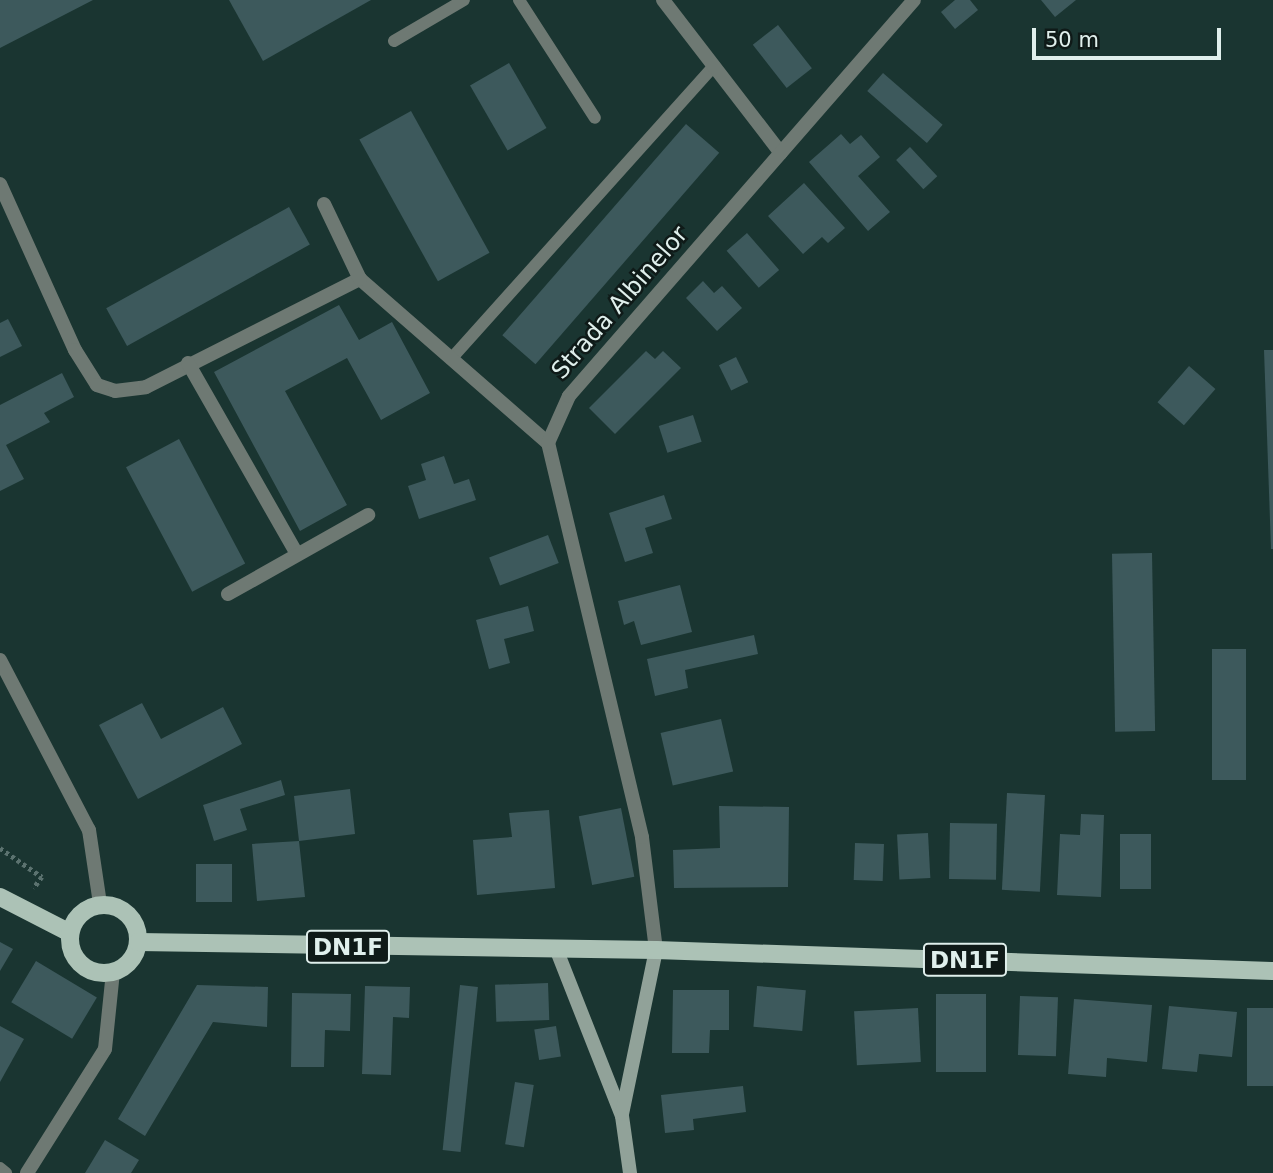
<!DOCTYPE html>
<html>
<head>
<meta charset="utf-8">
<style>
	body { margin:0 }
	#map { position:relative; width:1273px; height:1173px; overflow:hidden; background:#1a3531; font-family:"DejaVu Sans",sans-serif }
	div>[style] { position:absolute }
	.building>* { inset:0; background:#3d595c; transform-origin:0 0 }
	.path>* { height:4.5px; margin-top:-2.25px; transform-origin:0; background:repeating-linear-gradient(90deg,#5b726f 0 3.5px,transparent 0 7px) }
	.service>* { height:12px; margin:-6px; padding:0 6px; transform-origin:6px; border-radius:6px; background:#6e7973 }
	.minor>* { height:14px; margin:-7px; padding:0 7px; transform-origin:7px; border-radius:7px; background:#6e7973 }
	.tertiary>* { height:14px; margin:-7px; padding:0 7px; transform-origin:7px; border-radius:7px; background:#6e7973 }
	.secondary>* { height:14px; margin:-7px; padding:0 7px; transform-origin:7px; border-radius:7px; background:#91a299 }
	.primary>* { height:18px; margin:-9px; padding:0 9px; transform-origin:9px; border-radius:9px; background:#acc2b6 }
	.primary>.ring { margin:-9px; padding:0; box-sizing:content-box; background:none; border:18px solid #acc2b6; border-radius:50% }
	span { translate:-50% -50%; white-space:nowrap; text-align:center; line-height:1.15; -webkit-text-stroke:5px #0f1a18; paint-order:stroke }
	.shield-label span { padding:2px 5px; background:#0f1a18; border:2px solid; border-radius:5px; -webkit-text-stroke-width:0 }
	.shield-label { font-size:23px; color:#e0efec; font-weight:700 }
	.street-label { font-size:24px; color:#e0efec }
	.scale { position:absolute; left:1032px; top:28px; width:189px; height:32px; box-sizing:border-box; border:4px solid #e0efec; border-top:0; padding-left:9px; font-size:21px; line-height:24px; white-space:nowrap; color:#e0efec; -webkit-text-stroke:5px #0f1a18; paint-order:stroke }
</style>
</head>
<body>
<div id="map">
	<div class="building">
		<i style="clip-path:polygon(0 0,93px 0,0 48px)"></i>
		<i style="clip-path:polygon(229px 0,371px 0,263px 61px)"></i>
		<i style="clip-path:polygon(955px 0,970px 0,978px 10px,955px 29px,941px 12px)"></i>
		<i style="clip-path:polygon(1041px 0,1076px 0,1055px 17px)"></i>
		<i style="left:778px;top:25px;width:55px;height:32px;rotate:52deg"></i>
		<i style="left:509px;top:63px;width:75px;height:45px;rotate:60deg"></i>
		<i style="left:883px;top:73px;width:79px;height:24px;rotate:41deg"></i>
		<i style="left:411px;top:111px;width:162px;height:59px;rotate:61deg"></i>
		<i style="left:686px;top:124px;width:44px;height:280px;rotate:41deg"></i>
		<i style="clip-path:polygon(841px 134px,850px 144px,861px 135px,880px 157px,858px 176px,890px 212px,868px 231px,809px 162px)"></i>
		<i style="left:910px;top:147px;width:40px;height:19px;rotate:47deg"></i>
		<i style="clip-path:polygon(804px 183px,845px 228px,828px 243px,822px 237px,803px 254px,768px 216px)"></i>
		<i style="left:289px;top:207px;width:43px;height:209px;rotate:61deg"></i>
		<i style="left:747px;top:233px;width:49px;height:27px;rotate:49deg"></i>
		<i style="clip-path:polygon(703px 281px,714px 293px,722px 286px,742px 308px,717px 331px,686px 298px)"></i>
		<i style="clip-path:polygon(339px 305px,359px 340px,392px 322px,430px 393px,381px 420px,347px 358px,285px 391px,347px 505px,300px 531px,214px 372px)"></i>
		<i style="clip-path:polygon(8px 319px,22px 346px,0 357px,0 323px)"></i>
		<i style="clip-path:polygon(1264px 350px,1273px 350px,1273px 549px,1271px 549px)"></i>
		<i style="clip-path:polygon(646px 351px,655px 359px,663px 351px,681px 368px,615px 434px,589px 408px)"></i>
		<i style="left:736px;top:357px;width:28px;height:19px;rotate:64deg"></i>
		<i style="left:1189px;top:366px;width:35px;height:48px;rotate:41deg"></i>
		<i style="clip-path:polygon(62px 373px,74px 397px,44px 413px,50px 422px,6px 445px,24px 479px,0 491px,0 405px)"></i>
		<i style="left:693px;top:415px;width:28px;height:36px;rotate:72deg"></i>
		<i style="left:179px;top:439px;width:141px;height:60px;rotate:62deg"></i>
		<i style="clip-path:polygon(444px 456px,454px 484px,469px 479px,476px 500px,419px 519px,408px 486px,426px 480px,421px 464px)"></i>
		<i style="clip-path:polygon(664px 495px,672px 519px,645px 528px,653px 553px,625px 562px,609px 513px)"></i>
		<i style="left:548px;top:535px;width:30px;height:63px;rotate:69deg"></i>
		<i style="left:1152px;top:553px;width:178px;height:40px;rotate:89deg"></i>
		<i style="clip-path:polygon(680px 585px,692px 632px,641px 645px,634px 621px,624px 625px,618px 601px)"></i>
		<i style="clip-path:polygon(528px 606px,534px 631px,504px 639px,510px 663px,489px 669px,476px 620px)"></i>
		<i style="clip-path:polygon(754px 635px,758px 654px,685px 670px,688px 688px,655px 696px,647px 659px)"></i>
		<i style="left:1212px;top:649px;width:34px;height:131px"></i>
		<i style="clip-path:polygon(142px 703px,161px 739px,223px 707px,242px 744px,138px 799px,99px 725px)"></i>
		<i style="left:721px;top:719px;width:54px;height:62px;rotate:77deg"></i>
		<i style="clip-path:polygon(281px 780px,285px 795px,240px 809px,247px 830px,214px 841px,203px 805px)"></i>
		<i style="clip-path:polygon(350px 789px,355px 834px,299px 841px,305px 897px,257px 901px,252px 844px,299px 841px,294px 796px)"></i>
		<i style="left:1007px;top:793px;width:38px;height:97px;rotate:3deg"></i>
		<i style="clip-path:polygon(719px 806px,789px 807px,788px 887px,674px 888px,673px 850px,720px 848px)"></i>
		<i style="left:621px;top:808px;width:70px;height:43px;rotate:79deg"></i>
		<i style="clip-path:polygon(549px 810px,555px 888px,477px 895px,473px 840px,512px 837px,509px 813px)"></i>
		<i style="clip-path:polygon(1081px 814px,1104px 815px,1101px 897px,1057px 895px,1060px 834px,1080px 835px)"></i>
		<i style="left:950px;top:823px;width:47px;height:56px;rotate:1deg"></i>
		<i style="left:928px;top:833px;width:45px;height:31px;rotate:87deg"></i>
		<i style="left:1120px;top:834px;width:31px;height:55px"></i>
		<i style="left:855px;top:843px;width:29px;height:37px;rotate:2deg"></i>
		<i style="left:196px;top:864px;width:36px;height:38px"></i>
		<i style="clip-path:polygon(0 942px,13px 949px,0 971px)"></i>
		<i style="left:36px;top:961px;width:71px;height:48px;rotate:31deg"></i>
		<i style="left:548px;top:983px;width:37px;height:53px;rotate:88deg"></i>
		<i style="clip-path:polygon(197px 985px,268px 987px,267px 1027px,213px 1022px,145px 1136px,118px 1119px)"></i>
		<i style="left:460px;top:985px;width:18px;height:166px;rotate:6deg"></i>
		<i style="clip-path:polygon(365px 986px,410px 987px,409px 1018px,393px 1017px,391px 1075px,362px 1074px)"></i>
		<i style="left:757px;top:986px;width:49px;height:41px;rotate:5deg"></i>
		<i style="clip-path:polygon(673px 990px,729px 990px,729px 1030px,710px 1030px,709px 1053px,672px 1053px)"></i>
		<i style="clip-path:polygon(292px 993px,351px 994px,350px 1031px,325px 1030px,324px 1067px,291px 1067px)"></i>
		<i style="left:936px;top:994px;width:50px;height:78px"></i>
		<i style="left:1020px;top:996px;width:38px;height:59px;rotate:2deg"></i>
		<i style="clip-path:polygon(1074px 999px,1152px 1005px,1147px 1062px,1107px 1058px,1106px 1077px,1068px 1074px)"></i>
		<i style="clip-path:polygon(1169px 1006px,1237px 1012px,1232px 1057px,1199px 1054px,1197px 1072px,1162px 1069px)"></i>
		<i style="left:918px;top:1008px;width:54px;height:64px;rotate:87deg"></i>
		<i style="left:1273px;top:1008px;width:78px;height:26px;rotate:90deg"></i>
		<i style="clip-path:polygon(0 1026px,24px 1039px,0 1082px)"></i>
		<i style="left:556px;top:1026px;width:31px;height:22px;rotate:81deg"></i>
		<i style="left:515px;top:1082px;width:19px;height:63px;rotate:9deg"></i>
		<i style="clip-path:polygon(743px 1086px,746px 1112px,693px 1119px,694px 1130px,665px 1133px,661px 1095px)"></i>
		<i style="clip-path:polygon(105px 1140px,139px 1160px,131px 1173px,85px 1173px)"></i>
	</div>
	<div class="path">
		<i style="left:0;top:848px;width:51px;rotate:34.6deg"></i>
		<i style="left:42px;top:877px;width:14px;rotate:126deg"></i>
	</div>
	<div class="service">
		<i style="left:519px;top:0;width:140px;rotate:57.2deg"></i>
		<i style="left:394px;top:41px;width:81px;rotate:-30.4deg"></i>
		<i style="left:451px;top:359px;width:394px;rotate:-48.1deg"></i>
		<i style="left:0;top:1168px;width:8px;rotate:40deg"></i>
	</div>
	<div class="minor">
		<i style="left:663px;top:0;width:193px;rotate:52.4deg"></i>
		<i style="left:0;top:184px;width:182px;rotate:65.7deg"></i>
		<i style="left:75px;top:350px;width:41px;rotate:57.8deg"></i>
		<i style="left:97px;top:385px;width:19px;rotate:18deg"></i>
		<i style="left:115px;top:391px;width:31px;rotate:-7deg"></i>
		<i style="left:146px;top:387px;width:240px;rotate:-26.8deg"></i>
		<i style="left:360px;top:279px;width:249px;rotate:41.1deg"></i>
		<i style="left:324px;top:204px;width:83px;rotate:64.4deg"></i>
		<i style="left:188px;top:363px;width:218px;rotate:60.3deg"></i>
		<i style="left:228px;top:594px;width:161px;rotate:-29.4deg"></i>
	</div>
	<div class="tertiary">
		<i style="left:0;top:660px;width:192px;rotate:62.4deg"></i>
		<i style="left:89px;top:830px;width:75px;rotate:81.5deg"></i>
		<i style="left:656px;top:950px;width:114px;rotate:-97.1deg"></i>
		<i style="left:642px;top:837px;width:405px;rotate:-103.4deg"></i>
		<i style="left:548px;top:443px;width:51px;rotate:-65.9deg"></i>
		<i style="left:569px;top:396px;width:525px;rotate:-48.94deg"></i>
		<i style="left:27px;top:1173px;width:146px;rotate:-57.8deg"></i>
		<i style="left:105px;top:1049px;width:77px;rotate:-84.1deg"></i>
	</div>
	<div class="secondary">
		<i style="left:557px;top:951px;width:177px;rotate:68.5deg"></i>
		<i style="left:622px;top:1116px;width:58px;rotate:82deg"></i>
		<i style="left:622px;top:1114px;width:167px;rotate:-78.3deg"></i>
	</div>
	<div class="primary">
		<i style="left:0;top:897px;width:79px;rotate:27.2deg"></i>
		<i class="ring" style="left:70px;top:905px;width:50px;height:50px"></i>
		<i style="left:138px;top:942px;width:518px;rotate:0.88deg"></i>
		<i style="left:656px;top:950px;width:617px;rotate:1.95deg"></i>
	</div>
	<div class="shield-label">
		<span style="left:348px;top:947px">DN1F</span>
		<span style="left:965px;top:960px">DN1F</span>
	</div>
	<div class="street-label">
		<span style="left:620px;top:303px;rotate:-49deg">Strada Albinelor</span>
	</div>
	<div class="scale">50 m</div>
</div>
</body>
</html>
